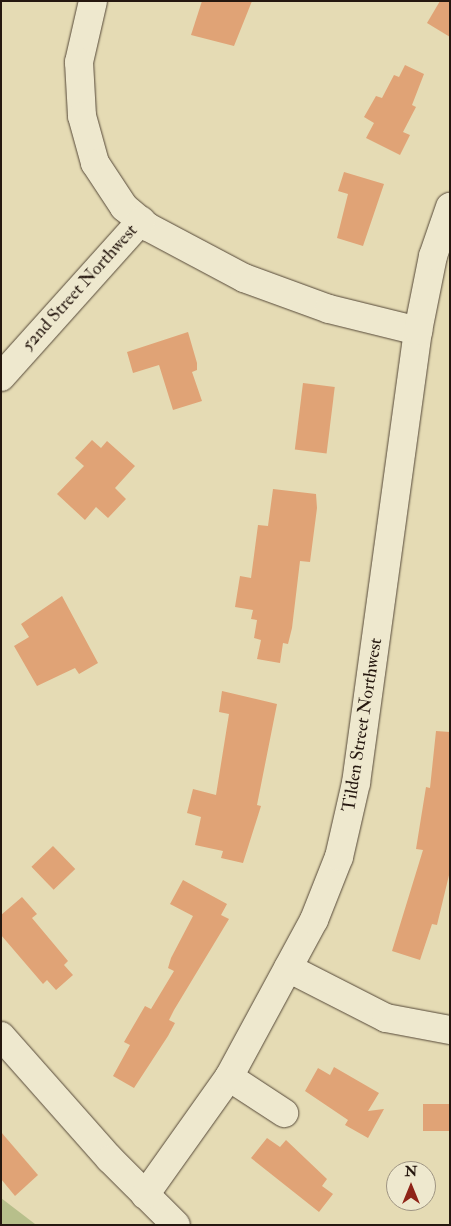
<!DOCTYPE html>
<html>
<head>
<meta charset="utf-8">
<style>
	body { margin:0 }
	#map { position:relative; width:451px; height:1226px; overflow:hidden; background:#e5dbb4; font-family:"IM FELL Double Pica",serif }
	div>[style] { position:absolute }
	.green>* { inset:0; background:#b7bf8b }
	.building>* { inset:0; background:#e0a376; transform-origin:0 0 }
	.roads { filter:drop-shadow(0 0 1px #554838) drop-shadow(0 0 1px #554838) }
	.minor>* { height:28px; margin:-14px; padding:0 14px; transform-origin:14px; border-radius:14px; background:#eee8ce }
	span { translate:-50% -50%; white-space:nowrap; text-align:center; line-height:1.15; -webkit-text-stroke:4px #eee8ce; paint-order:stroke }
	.street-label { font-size:18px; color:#25170f }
	.frame { position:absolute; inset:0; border:2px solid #25170f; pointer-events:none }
	.north { position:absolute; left:386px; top:1161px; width:50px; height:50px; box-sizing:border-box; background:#eee8ce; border:1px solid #9e9482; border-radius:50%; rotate:0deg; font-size:14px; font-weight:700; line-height:20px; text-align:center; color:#25170f }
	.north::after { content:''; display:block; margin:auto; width:18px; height:22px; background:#8f2418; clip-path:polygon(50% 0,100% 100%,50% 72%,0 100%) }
</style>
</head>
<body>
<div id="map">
	<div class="green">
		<i style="clip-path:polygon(1px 1198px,35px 1224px,35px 1225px,1px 1225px)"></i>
	</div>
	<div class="building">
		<i style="clip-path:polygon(202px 1px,252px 1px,234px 46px,191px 35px)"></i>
		<i style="clip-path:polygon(440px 1px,450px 1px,450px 37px,427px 23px)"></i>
		<i style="clip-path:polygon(405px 65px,424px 74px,412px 105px,416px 107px,403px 132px,410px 135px,400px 155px,366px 138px,374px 123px,364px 117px,376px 96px,382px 98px,394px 75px,399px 77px)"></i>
		<i style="clip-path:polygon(344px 172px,384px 184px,363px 246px,337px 238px,348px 194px,338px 191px)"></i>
		<i style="clip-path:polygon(188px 332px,197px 363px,197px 370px,192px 372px,202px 401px,173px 410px,159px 365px,133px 373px,127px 352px)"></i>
		<i style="left:303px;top:383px;width:32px;height:67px;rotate:7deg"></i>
		<i style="clip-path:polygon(92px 440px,101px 448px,107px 441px,135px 466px,115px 488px,126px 499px,108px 518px,96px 507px,85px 520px,57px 494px,84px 466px,75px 458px)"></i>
		<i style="clip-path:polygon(273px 489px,316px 494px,317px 508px,310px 562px,300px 561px,292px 628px,288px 644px,283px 643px,280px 663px,257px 659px,261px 640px,254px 638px,257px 620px,251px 619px,253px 610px,235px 607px,240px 576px,251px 578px,258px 525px,268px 526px)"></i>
		<i style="clip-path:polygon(62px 596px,98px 663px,79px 674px,75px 668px,37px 686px,14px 646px,29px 637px,21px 624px)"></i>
		<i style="clip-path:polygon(222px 691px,277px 704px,257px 805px,261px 806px,243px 863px,221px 858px,223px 851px,195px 845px,201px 817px,187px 813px,193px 789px,216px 795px,229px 714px,219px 712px)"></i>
		<i style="clip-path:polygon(436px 731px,450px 732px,450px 871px,437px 925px,432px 924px,420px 960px,392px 951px,423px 850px,416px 849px,426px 787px,430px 788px)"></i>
		<i style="left:53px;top:846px;width:32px;height:30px;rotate:46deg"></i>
		<i style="clip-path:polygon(183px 880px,227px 904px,221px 915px,229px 919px,174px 1010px,169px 1020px,175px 1023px,168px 1036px,134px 1088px,113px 1076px,130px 1045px,124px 1042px,145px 1006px,151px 1009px,174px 971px,168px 968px,171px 958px,193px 916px,170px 904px)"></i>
		<i style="clip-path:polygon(22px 897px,37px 914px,32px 918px,68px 961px,64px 965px,73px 975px,56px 990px,47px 980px,43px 984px,1px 935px,1px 915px)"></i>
		<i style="clip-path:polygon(334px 1067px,379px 1093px,368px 1111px,384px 1109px,368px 1138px,345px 1125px,348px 1120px,305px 1091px,318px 1068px,330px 1075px)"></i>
		<i style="left:450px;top:1104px;width:27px;height:27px;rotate:90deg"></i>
		<i style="clip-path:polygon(1px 1132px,38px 1175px,15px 1196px,1px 1179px)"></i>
		<i style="clip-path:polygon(267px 1138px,280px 1147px,286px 1140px,327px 1179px,322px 1186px,333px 1194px,319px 1212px,251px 1158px)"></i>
	</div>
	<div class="roads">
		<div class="minor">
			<i style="left:93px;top:1px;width:63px;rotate:102.9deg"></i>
			<i style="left:79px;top:62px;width:54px;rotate:86.8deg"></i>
			<i style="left:82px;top:116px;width:49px;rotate:74.5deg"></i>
			<i style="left:95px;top:163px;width:53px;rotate:56.6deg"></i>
			<i style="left:124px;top:207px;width:31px;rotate:40deg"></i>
			<i style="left:148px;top:227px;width:109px;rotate:28deg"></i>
			<i style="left:244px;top:278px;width:90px;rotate:20deg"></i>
			<i style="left:329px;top:309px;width:92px;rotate:13.9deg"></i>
			<i style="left:1px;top:377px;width:210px;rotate:-48.1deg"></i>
			<i style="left:288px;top:968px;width:110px;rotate:27deg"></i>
			<i style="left:386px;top:1018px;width:65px;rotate:10.6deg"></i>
			<i style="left:1px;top:1036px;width:164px;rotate:48.5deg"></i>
			<i style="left:110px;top:1159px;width:93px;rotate:45deg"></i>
			<i style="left:229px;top:1077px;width:66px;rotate:33.2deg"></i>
			<i style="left:145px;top:1195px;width:145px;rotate:-54.6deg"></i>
			<i style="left:229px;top:1077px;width:179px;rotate:-61.6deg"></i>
			<i style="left:314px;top:920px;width:68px;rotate:-68.4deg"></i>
			<i style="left:339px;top:857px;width:76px;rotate:-77.1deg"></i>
			<i style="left:356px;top:783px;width:456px;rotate:-82.2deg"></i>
			<i style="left:418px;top:331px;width:76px;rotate:-78.7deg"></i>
			<i style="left:433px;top:256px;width:52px;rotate:-70.9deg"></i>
		</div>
	</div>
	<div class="street-label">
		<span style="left:80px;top:288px;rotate:-48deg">52nd Street Northwest</span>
		<span style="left:363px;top:725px;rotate:-81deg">Tilden Street Northwest</span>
	</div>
	<div class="frame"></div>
	<div class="north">N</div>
</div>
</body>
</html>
